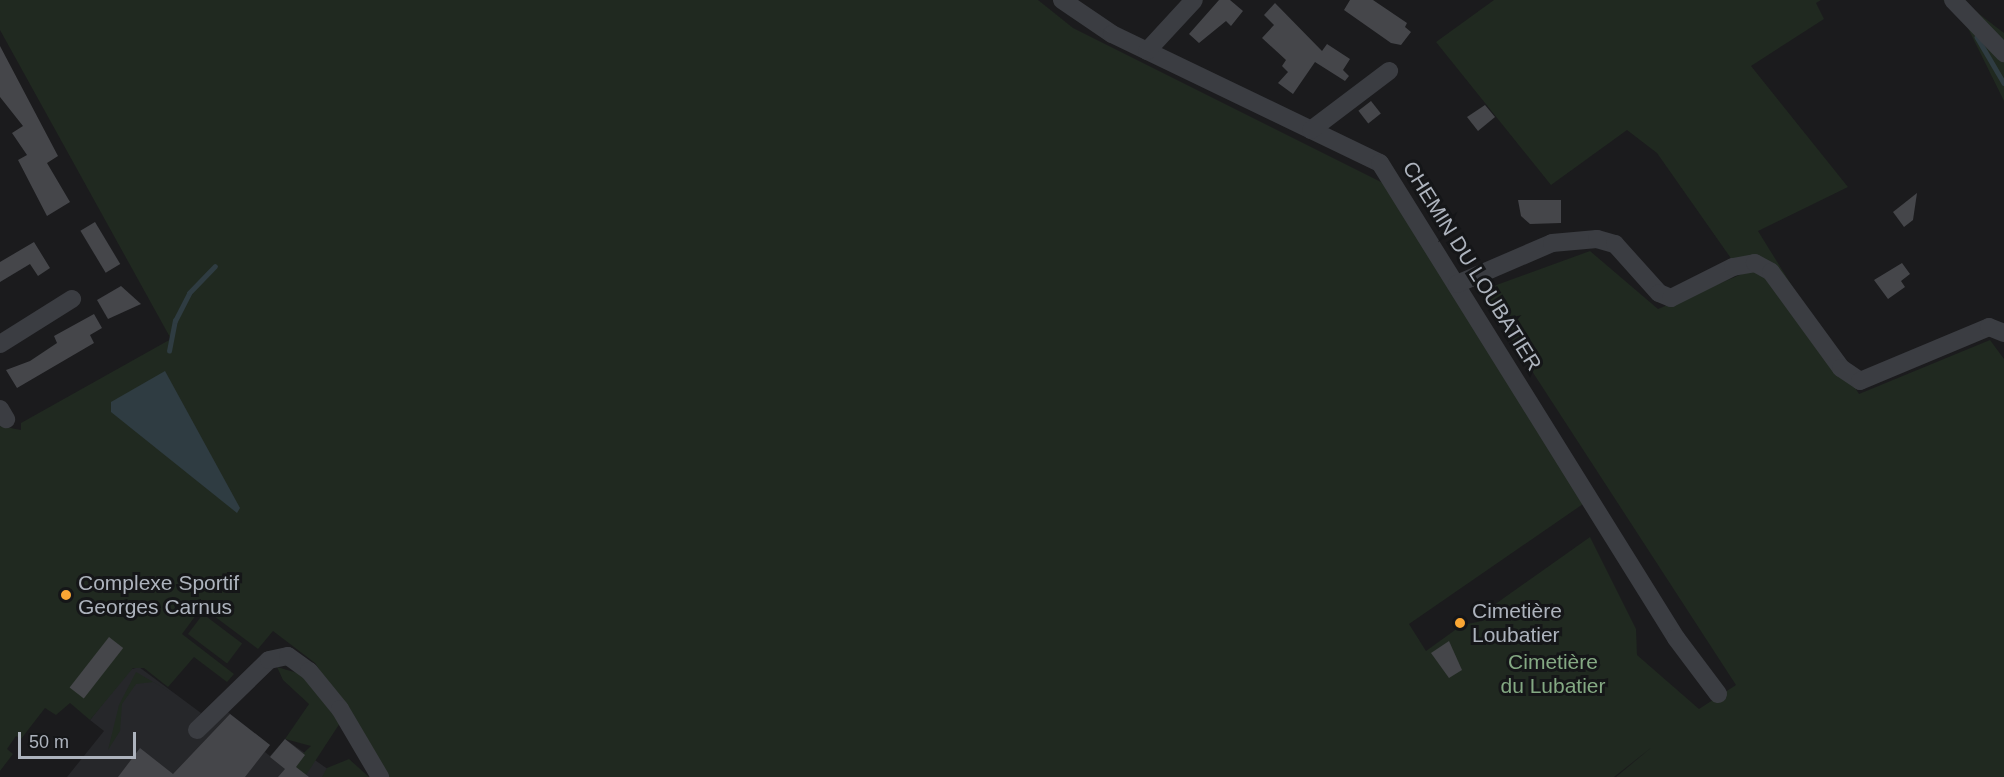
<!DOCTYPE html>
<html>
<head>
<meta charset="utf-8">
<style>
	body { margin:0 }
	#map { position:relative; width:2004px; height:777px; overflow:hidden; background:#1b1b1d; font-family:Helvetica,sans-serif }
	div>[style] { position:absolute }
	.built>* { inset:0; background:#26272a }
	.green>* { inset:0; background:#202920; transform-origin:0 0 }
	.water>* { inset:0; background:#2f3c42 }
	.stream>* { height:4.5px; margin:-2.25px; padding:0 2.25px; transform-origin:2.25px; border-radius:2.25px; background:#2f3c42 }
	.building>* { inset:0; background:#45464a; transform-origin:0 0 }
	.street>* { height:18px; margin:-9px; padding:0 9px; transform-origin:9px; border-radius:9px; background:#3b3d42 }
	.dots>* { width:16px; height:16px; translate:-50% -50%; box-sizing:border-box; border:3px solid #151618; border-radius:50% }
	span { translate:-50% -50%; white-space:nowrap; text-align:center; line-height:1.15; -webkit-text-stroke:6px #151618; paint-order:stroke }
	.street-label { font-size:21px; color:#adb3bd }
	.poi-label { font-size:21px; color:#adb3bd }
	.left { translate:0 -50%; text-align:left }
	.park-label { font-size:21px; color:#84a983 }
	.scale { position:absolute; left:18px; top:732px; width:118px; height:27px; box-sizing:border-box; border:3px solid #adb3bd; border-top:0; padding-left:8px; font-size:18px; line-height:21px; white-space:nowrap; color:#adb3bd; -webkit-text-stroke:4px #151618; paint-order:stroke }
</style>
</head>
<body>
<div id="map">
	<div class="built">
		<i style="clip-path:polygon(139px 667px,201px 713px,191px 725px,224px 709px,270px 745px,265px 752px,270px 756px,285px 739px,339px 777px,67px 777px,104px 731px,90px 720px,129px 670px)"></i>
	</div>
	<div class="green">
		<i style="clip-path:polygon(0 0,1038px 0,1073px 28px,1389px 186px,1583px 504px,1409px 624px,1426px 651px,1462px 625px,1482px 621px,1494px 605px,1590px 537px,1636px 629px,1637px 655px,1699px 709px,1736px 685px,1480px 291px,1590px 251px,1658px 309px,1742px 274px,1657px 153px,1627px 130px,1551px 185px,1436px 42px,1494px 0,1821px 0,1816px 3px,1824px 19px,1751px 66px,1848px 187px,1758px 231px,1859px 394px,1990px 340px,2004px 359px,2004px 777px,1616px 777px,1652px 747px,1614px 777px,389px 777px,315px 663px,273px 631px,258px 649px,202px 607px,182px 634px,234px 674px,227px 682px,194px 657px,168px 687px,144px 668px,133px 668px,90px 720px,70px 703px,56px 715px,45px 708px,21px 739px,16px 736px,7px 749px,13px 754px,0 771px,0 426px,21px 430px,21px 423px,171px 339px,0 30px)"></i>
		<i style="clip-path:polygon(1943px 0,1961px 0,2004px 33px,2004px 101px,1965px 22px)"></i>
		<i style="left:203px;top:614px;width:49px;height:25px;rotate:37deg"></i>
		<i style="clip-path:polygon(277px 667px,301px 674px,340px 723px,306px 775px,292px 764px,311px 746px,285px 739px,309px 704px,283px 680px)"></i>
		<i style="clip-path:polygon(136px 672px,174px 694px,153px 682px,136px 684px,122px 704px,120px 731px,108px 750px,119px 705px)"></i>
		<i style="clip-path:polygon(349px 759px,369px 777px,322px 777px,327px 768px)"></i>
	</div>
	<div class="water">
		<i style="clip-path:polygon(165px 371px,240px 508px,237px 513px,111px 412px,111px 402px)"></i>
	</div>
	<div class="stream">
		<i style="left:1977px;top:37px;width:53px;rotate:59.6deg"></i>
		<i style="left:169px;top:351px;width:31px;rotate:-79deg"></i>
		<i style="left:175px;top:321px;width:31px;rotate:-63deg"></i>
		<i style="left:189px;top:293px;width:37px;rotate:-46deg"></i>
	</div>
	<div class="building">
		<i style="clip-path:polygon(1219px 0,1230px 0,1243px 11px,1231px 26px,1226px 21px,1199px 43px,1189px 34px)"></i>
		<i style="clip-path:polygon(1350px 0,1373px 0,1407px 23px,1405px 27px,1411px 32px,1401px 45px,1391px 43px,1344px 10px)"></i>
		<i style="clip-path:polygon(1275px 3px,1322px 51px,1327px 44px,1350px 59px,1343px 70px,1349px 76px,1345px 81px,1315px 62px,1293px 94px,1278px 83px,1288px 72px,1282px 66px,1286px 60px,1262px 38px,1274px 25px,1264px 15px)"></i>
		<i style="clip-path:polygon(0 46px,58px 156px,47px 163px,70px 202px,47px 216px,18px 160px,27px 155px,12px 133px,23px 126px,0 97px)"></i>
		<i style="left:1371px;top:101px;width:16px;height:16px;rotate:52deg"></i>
		<i style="clip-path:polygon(1485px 105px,1495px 117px,1478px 131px,1467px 117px)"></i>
		<i style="clip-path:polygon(1917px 193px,1913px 220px,1904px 227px,1893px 212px)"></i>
		<i style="clip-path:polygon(1518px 200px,1561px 200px,1561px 223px,1530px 224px,1521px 216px)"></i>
		<i style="left:95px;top:222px;width:49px;height:17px;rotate:59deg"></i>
		<i style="clip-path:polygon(34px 242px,50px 268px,38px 276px,30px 264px,0 282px,0 262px)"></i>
		<i style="clip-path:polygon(1902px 263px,1910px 274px,1901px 281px,1905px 287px,1888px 299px,1874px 280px)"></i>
		<i style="clip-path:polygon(121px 286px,141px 304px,108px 319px,97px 300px)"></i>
		<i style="clip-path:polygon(94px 314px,102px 328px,90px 335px,94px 343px,17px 388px,6px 370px,30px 361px,57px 343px,54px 336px)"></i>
		<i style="left:109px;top:637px;width:18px;height:64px;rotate:38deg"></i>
		<i style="clip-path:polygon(1449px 641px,1462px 670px,1449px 678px,1431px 653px)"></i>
		<i style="clip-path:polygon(230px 714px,270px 745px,245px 777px,118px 777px,140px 748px,173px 774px)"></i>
		<i style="clip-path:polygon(285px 739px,305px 755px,296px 767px,309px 777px,278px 777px,285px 769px,270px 757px)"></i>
	</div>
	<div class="street">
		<i style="left:1062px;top:0;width:60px;rotate:34.2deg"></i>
		<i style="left:1112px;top:34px;width:297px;rotate:25.7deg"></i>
		<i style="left:1380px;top:163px;width:560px;rotate:58.07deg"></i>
		<i style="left:1676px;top:638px;width:70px;rotate:53.1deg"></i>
		<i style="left:1953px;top:0;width:74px;rotate:46.1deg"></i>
		<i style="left:1147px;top:51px;width:69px;rotate:-47.3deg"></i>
		<i style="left:1311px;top:130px;width:98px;rotate:-37.1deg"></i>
		<i style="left:1457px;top:284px;width:103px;rotate:-23.3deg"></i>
		<i style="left:1552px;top:243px;width:45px;rotate:-5.1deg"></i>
		<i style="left:1597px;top:239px;width:19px;rotate:16deg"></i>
		<i style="left:1615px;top:244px;width:66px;rotate:48.1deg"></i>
		<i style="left:1659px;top:293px;width:13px;rotate:23deg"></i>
		<i style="left:1671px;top:298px;width:69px;rotate:-26.6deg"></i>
		<i style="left:1733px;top:267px;width:22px;rotate:-10deg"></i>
		<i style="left:1755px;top:263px;width:18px;rotate:29deg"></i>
		<i style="left:1771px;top:272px;width:119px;rotate:53.9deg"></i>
		<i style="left:1841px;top:368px;width:23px;rotate:34deg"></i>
		<i style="left:1860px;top:381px;width:140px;rotate:-22.7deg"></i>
		<i style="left:1989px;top:327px;width:16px;rotate:22deg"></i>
		<i style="left:0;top:344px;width:85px;rotate:-32deg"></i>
		<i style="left:0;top:409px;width:12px;rotate:59deg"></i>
		<i style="left:197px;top:730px;width:100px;rotate:-44.2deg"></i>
		<i style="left:269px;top:660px;width:19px;rotate:-12deg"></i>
		<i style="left:288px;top:656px;width:26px;rotate:36deg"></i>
		<i style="left:309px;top:671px;width:49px;rotate:50.8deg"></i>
		<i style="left:340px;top:709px;width:79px;rotate:59.5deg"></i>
	</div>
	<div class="dots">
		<i style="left:66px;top:595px;background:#fba734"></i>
		<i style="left:1460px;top:623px;background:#fba734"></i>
	</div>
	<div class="street-label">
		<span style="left:1472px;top:266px;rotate:58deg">CHEMIN DU LOUBATIER</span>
	</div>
	<div class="poi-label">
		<span class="left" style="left:78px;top:595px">Complexe Sportif<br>Georges Carnus</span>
		<span class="left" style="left:1472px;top:623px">Cimetière<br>Loubatier</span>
	</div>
	<div class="park-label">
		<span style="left:1553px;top:674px">Cimetière<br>du Lubatier</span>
	</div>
	<div class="scale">50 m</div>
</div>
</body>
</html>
